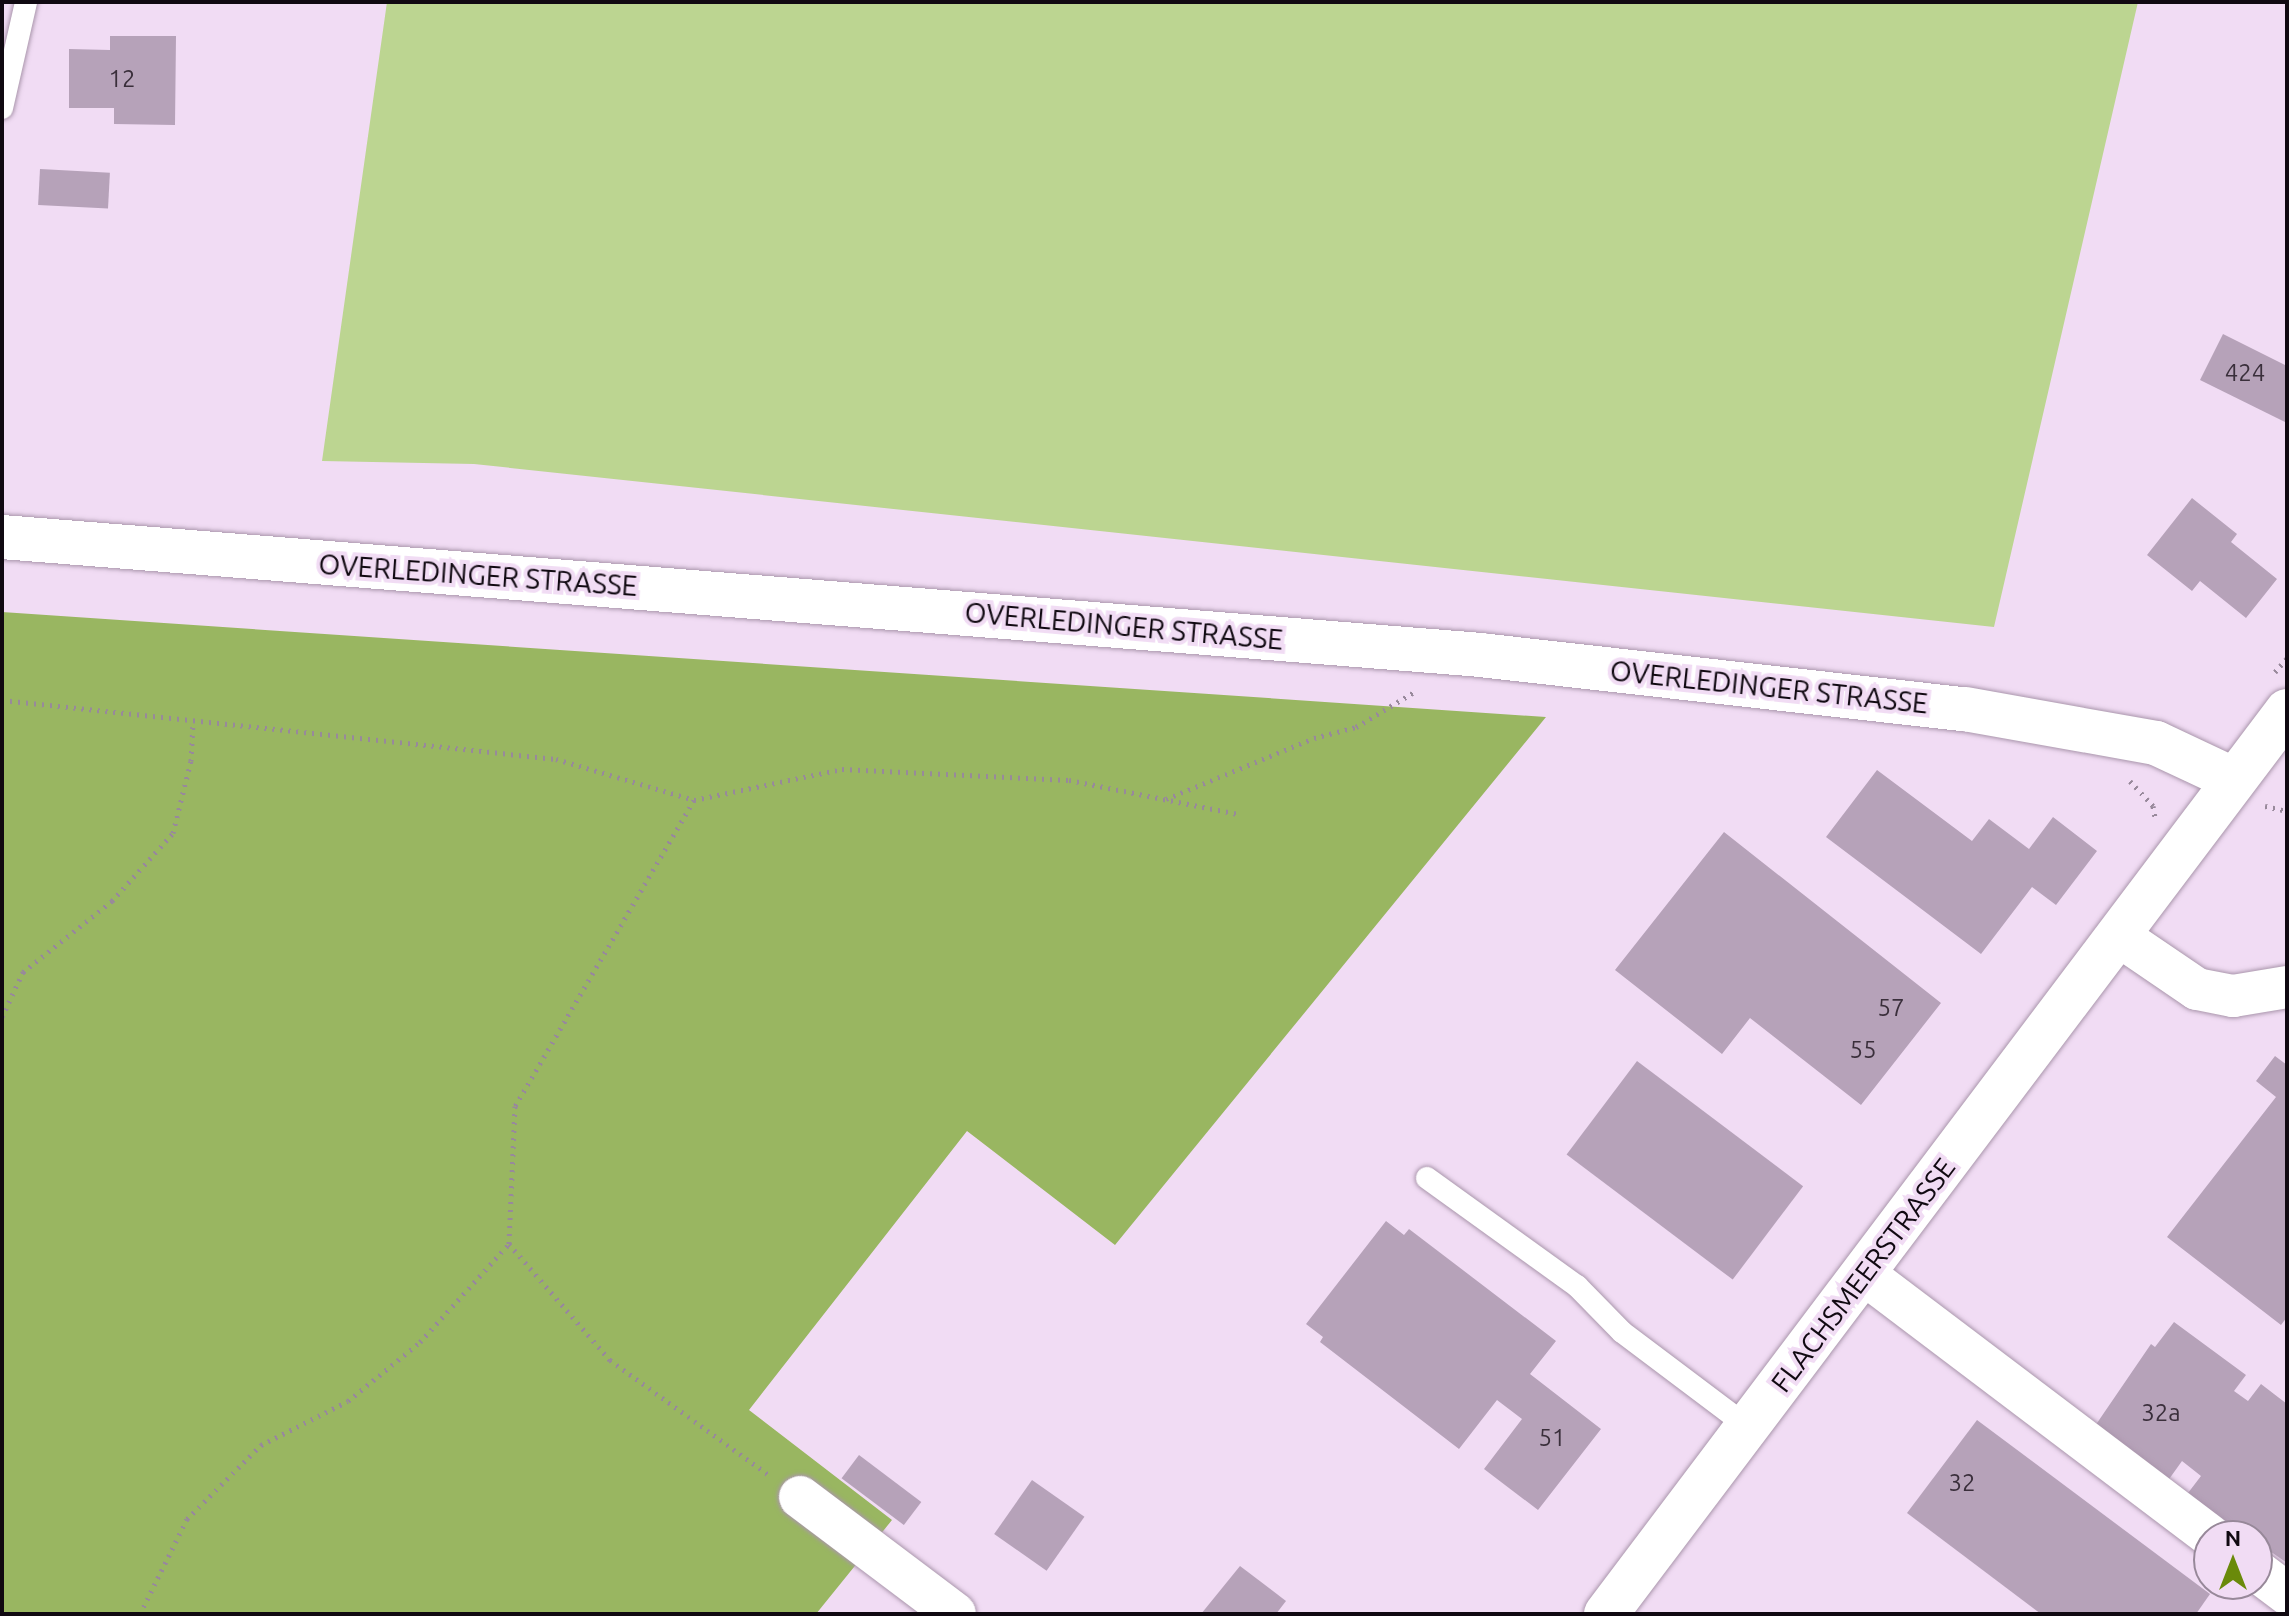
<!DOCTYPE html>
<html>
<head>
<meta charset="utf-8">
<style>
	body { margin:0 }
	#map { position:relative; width:2289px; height:1616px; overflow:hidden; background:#f1dcf4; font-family:Ubuntu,sans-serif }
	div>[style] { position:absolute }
	.green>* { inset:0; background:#bcd591 }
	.forest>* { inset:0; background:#99b661 }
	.building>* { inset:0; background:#b6a2b9; transform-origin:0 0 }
	.path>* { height:5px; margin-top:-2.5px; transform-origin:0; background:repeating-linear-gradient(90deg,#98899b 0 2px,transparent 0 8px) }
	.roads { filter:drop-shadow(0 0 2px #aa96ac) drop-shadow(0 0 2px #aa96ac) }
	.lane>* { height:22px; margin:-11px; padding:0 11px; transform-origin:11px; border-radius:11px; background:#fff }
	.street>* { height:42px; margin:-21px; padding:0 21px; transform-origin:21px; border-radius:21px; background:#fff }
	.secondary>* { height:44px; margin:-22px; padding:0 22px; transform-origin:22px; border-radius:22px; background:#fff }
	span { translate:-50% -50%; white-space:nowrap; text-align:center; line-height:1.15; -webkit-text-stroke:8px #f1dcf4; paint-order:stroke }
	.number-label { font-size:24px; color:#3a2f3b }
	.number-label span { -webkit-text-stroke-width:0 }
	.street-label { font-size:28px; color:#100911 }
	.frame { position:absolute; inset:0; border:4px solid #100911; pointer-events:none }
	.north { position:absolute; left:2193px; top:1520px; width:80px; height:80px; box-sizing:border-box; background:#f1dcf4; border:2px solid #978899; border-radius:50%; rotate:0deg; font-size:22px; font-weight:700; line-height:32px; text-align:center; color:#100911 }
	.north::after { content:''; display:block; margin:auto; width:28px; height:36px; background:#6a8a0a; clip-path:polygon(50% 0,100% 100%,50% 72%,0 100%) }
</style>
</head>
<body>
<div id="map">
	<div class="green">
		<i style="clip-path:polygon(387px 2px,2138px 2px,1994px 627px,474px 464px,322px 461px)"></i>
	</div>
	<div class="forest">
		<i style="clip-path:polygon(2px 612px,1546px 717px,1115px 1245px,967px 1131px,749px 1410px,892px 1520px,816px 1614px,2px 1614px)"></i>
	</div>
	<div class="building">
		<i style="clip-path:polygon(110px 36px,176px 36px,175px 125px,114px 124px,114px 108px,69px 108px,69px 49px,110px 50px)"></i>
		<i style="left:40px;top:169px;width:70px;height:36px;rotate:3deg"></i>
		<i style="clip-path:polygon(2223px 334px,2287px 366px,2287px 423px,2200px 380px)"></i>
		<i style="clip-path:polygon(2192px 498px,2237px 534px,2231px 542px,2277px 579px,2246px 618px,2200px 581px,2192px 591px,2147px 555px)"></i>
		<i style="clip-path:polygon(1877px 770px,1972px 841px,1989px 819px,2029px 849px,2053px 817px,2097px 851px,2056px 905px,2032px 887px,1981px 954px,1826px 837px)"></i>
		<i style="clip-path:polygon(1724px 832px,1941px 1003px,1861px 1105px,1750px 1018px,1722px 1054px,1615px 970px)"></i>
		<i style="clip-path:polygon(2275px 1056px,2287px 1065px,2287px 1317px,2281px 1325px,2167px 1237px,2276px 1097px,2256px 1081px)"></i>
		<i style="left:1637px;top:1061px;width:208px;height:117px;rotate:37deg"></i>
		<i style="clip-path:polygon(1386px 1221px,1404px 1235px,1409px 1229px,1556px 1341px,1530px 1374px,1601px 1429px,1538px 1510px,1484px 1469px,1522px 1419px,1497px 1400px,1459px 1449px,1320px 1342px,1323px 1337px,1306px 1324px)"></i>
		<i style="clip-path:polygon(2174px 1322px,2246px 1375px,2234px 1391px,2248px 1401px,2261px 1384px,2287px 1404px,2287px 1563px,2267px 1549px,2262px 1557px,2257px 1553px,2257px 1536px,2234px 1536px,2213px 1521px,2217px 1515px,2188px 1493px,2201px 1476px,2182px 1461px,2167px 1482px,2095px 1426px,2151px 1344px,2155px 1347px)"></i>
		<i style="clip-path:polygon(1977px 1420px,2210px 1594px,2196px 1614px,2041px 1614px,1907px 1513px)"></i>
		<i style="left:859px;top:1455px;width:78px;height:29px;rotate:37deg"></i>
		<i style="left:1032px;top:1480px;width:64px;height:66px;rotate:35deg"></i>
		<i style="clip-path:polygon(1240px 1566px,1286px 1601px,1276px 1614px,1201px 1614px)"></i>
	</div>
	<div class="path">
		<i style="left:2275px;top:672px;width:18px;rotate:-49deg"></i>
		<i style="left:2px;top:700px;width:557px;rotate:6.08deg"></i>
		<i style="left:556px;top:759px;width:144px;rotate:16.5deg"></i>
		<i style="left:694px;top:800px;width:151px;rotate:-11.8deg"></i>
		<i style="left:842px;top:769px;width:227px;rotate:2.8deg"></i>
		<i style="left:1069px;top:780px;width:171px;rotate:11.4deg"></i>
		<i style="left:2130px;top:781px;width:34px;rotate:47deg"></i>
		<i style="left:2153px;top:806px;width:11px;rotate:80deg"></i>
		<i style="left:1166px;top:799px;width:160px;rotate:-22.4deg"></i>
		<i style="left:1314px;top:738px;width:43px;rotate:-14.7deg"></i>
		<i style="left:1356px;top:727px;width:70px;rotate:-31deg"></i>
		<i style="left:694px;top:800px;width:355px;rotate:120.3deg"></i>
		<i style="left:515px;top:1106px;width:138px;rotate:92.5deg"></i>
		<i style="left:509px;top:1244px;width:154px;rotate:49deg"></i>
		<i style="left:610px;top:1360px;width:198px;rotate:35.9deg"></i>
		<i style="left:2265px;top:806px;width:23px;rotate:13deg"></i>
		<i style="left:2px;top:1017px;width:50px;rotate:-65deg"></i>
		<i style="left:23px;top:972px;width:114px;rotate:-38.6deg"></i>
		<i style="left:112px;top:901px;width:91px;rotate:-48.1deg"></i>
		<i style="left:173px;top:833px;width:74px;rotate:-76deg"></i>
		<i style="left:191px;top:761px;width:39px;rotate:-87deg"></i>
		<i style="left:140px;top:1614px;width:106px;rotate:-63.7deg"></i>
		<i style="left:187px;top:1519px;width:105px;rotate:-45deg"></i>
		<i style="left:261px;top:1445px;width:97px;rotate:-26.8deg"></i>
		<i style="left:348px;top:1401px;width:93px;rotate:-39.3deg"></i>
		<i style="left:420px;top:1342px;width:132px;rotate:-47.8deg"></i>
	</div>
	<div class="roads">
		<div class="lane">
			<i style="left:2px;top:108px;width:109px;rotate:-77.2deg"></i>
			<i style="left:1427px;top:1178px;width:185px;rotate:35.8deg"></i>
			<i style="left:1577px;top:1286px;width:64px;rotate:45.6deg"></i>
			<i style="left:1622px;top:1332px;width:158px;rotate:37deg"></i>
		</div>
		<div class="street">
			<i style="left:2119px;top:936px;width:94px;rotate:34.2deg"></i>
			<i style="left:2197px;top:989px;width:37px;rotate:11deg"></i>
			<i style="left:2233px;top:996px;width:55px;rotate:-9.5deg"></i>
			<i style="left:1864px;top:1274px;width:434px;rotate:37.1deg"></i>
			<i style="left:800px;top:1497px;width:194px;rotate:37deg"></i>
			<i style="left:2257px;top:1571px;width:38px;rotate:37deg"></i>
		</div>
		<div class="secondary">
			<i style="left:2px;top:537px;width:1483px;rotate:4.56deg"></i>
			<i style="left:1480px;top:655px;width:488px;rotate:6.4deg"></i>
			<i style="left:1965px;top:709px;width:194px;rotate:10.1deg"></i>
			<i style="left:2156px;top:743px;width:85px;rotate:25.1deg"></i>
			<i style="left:1606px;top:1614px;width:1131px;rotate:-52.98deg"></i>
		</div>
	</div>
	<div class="number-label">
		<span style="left:122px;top:79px">12</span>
		<span style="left:2245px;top:373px">424</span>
		<span style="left:1891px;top:1008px">57</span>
		<span style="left:1863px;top:1050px">55</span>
		<span style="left:2161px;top:1413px">32a</span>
		<span style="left:1552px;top:1438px">51</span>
		<span style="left:1962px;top:1483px">32</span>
	</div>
	<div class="street-label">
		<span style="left:478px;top:575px;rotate:4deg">OVERLEDINGER STRASSE</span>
		<span style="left:1124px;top:626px;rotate:5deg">OVERLEDINGER STRASSE</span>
		<span style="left:1769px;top:687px;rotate:6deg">OVERLEDINGER STRASSE</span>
		<span style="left:1863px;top:1275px;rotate:-53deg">FLACHSMEERSTRASSE</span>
	</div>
	<div class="frame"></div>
	<div class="north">N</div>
</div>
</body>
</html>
